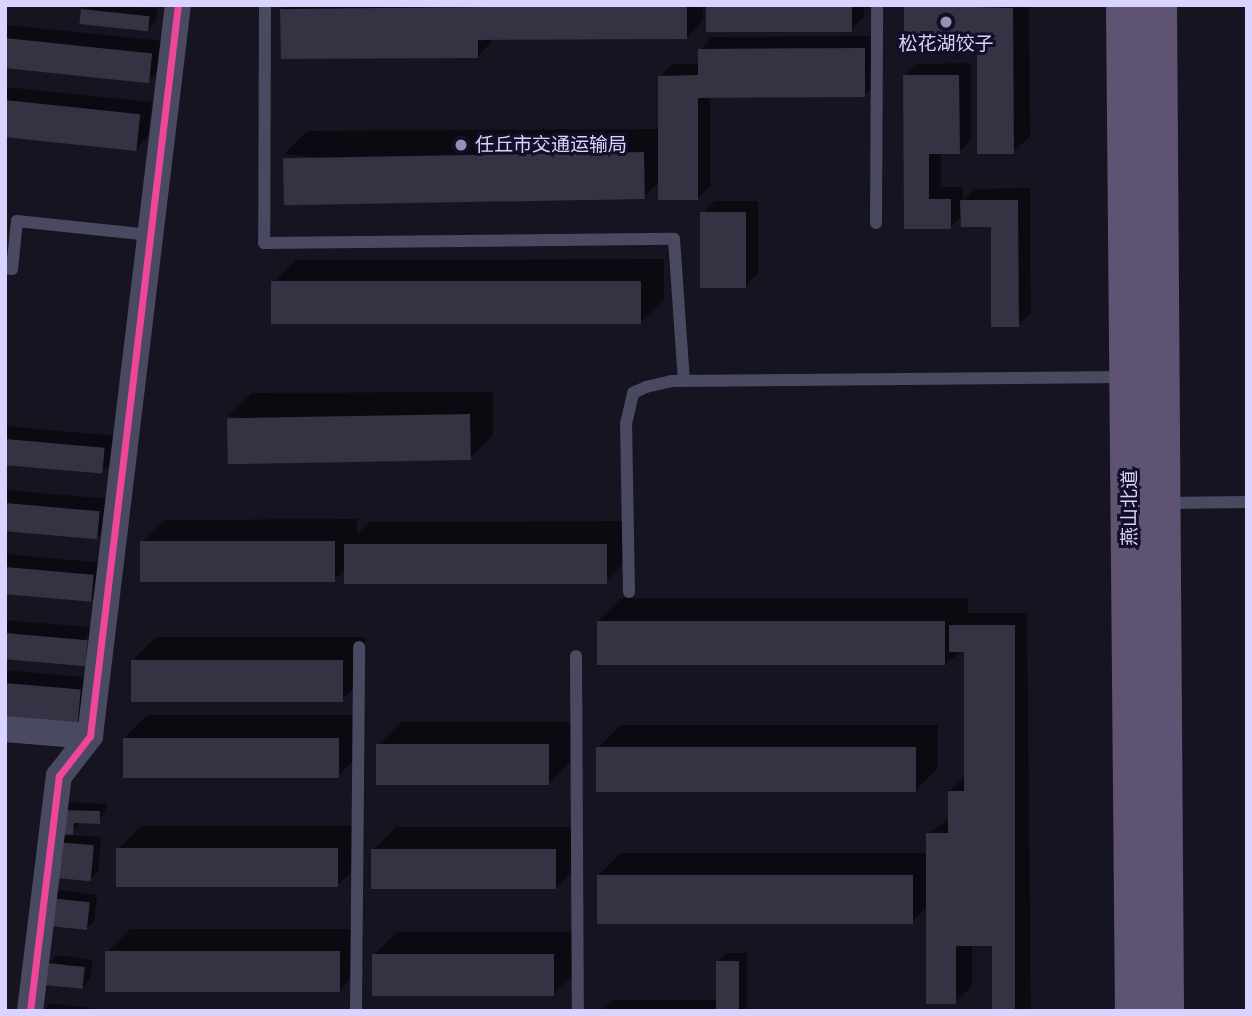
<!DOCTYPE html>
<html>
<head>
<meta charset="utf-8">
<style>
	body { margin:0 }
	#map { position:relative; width:1252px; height:1016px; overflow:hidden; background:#161421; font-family:"Asap Condensed","Noto Sans SC",sans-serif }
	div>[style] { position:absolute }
	.shadow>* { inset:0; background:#0007 }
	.building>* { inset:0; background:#343243; transform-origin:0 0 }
	.lane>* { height:12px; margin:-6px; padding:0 6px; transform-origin:6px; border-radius:6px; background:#4a4962 }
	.street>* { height:26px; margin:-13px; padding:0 13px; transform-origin:13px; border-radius:13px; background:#4a4962 }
	.primary>* { height:38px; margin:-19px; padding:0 19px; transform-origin:19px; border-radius:19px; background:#5e5373 }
	.cycleway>* { height:7px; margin:-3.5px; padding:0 3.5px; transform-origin:3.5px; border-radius:3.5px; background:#ed469a }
	.dots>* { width:19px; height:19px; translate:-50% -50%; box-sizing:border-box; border:4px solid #130f26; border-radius:50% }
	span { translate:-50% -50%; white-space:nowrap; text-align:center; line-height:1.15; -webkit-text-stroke:6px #130f26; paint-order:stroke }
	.poi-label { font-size:19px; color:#d9d4ff }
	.left { translate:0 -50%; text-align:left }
	.street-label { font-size:19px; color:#d9d4ff }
	.frame { position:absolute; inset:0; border:7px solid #d9d4ff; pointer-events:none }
</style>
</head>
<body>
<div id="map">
	<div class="shadow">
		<i style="clip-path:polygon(87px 5px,157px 8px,156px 21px,148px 29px,82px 9px)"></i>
		<i style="clip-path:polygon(286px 5px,703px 5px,703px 21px,686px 38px,495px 38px,477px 57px,282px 10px)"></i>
		<i style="clip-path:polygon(707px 5px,864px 5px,864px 17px,851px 30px)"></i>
		<i style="clip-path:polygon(906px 5px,1029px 5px,1030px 136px,1013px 152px,979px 36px)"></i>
		<i style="clip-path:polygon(5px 25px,164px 41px,161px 68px,149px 81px,5px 66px)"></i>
		<i style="clip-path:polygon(876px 36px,877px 83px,864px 95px,710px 96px,710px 186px,698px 198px,660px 181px,644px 197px,284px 154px,307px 131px,660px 129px,660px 77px,672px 64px,700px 64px,700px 50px,712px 37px)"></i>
		<i style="clip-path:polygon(971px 63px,971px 140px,959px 152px,941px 152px,941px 187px,963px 187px,963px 200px,975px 189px,1030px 188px,1031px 313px,1018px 325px,993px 226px,962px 215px,951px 227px,906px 227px,905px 76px,917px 64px)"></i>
		<i style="clip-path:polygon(5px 87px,152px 102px,148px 136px,136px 149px,5px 135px)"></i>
		<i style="clip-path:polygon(715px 201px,758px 201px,758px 273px,746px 286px,702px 213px)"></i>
		<i style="clip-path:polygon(664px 259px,664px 299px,641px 322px,273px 283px,296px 260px)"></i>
		<i style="clip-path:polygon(493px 392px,493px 435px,470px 458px,229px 416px,252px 393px)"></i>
		<i style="clip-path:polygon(5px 426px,117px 436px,115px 460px,102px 472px,5px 463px)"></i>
		<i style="clip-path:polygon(5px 490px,112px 499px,110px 525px,97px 538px,5px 529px)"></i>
		<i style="clip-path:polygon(357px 519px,357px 534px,369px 522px,629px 521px,629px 558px,606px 581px,346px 569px,334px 580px,142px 543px,165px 520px)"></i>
		<i style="clip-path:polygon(5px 554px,106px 563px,104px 588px,91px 600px,5px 593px)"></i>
		<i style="clip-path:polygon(621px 598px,968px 598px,968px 613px,1027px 613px,1031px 1011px,993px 1011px,993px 945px,972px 945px,972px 986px,955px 1002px,927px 907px,912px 922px,598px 876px,621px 853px,927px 853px,927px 834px,950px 818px,950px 791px,966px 775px,966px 650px,945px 663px,598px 621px)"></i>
		<i style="clip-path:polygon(evenodd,5px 620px,100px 628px,98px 652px,85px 664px,5px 657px,5px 620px,87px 631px,89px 653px,85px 653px,87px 631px)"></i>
		<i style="clip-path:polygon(156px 637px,365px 637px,365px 677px,342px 700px,133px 660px)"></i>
		<i style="clip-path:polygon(5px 670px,92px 678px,89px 712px,77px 724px,5px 718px)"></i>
		<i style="clip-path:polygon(147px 715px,361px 715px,361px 753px,338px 776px,124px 738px)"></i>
		<i style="clip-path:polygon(401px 722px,571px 722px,571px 761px,548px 784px,378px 745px)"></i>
		<i style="clip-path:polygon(621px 725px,938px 725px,938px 768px,915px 791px,598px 748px)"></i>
		<i style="clip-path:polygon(68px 802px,108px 804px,99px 822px,81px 821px,70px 835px,101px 837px,98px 872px,90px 880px,58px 843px,68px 833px)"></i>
		<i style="clip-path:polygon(141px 826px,360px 826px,360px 863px,337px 886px,118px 849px)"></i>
		<i style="clip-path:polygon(396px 827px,579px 827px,579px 865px,556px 888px,373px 850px)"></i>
		<i style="clip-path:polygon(60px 890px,97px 895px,94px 921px,86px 929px,52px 898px)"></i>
		<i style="clip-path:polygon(130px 929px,363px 929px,363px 967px,340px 990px,107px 952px)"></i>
		<i style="clip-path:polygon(397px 932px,576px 932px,576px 971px,553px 994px,374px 955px)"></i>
		<i style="clip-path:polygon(726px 953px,747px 953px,747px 1011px,602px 1011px,613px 1000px,718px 1000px,718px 961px)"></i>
		<i style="clip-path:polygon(57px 955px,93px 960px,90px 979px,82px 987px,48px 963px)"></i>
		<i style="clip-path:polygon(50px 1003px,90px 1008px,90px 1011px,43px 1011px)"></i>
	</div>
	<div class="building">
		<i style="clip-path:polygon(687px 5px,687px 39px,478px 40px,478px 58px,281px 59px,280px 9px)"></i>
		<i style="left:706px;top:5px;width:146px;height:27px"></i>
		<i style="clip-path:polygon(904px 5px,1013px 8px,1014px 154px,977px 154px,977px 38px,904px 39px)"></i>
		<i style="left:81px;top:9px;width:69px;height:15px;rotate:6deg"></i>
		<i style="left:5px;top:38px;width:148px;height:30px;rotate:6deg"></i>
		<i style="clip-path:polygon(865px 48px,865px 97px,698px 98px,698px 200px,658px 200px,658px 76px,698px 75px,698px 49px)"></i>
		<i style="clip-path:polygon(903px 75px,959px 75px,960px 154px,929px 154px,929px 199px,951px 199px,951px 229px,904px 229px)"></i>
		<i style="left:5px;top:100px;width:136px;height:37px;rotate:6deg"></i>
		<i style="left:644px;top:152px;width:47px;height:361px;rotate:89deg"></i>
		<i style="clip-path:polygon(960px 200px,1018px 200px,1019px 327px,991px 327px,991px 227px,961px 227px)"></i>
		<i style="left:746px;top:212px;width:76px;height:46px;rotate:90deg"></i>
		<i style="left:641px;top:281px;width:43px;height:370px;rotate:90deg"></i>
		<i style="left:470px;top:414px;width:46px;height:243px;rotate:89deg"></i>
		<i style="left:5px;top:439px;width:100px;height:26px;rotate:5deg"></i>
		<i style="left:5px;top:503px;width:95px;height:28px;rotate:5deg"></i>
		<i style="left:335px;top:541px;width:41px;height:195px;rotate:90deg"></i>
		<i style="left:344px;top:544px;width:263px;height:40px"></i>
		<i style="left:5px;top:567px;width:89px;height:27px;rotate:5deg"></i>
		<i style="left:597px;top:621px;width:348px;height:44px"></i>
		<i style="clip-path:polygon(949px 625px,1015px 625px,1015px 1011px,992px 1011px,992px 946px,956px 946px,956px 1004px,926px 1004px,926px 833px,948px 833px,948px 791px,964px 791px,964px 652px,949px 652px)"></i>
		<i style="left:5px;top:633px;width:83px;height:26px;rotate:5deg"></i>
		<i style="left:131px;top:660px;width:212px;height:42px"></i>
		<i style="left:5px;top:683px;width:76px;height:36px;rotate:5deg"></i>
		<i style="left:123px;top:738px;width:216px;height:40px"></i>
		<i style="left:376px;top:744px;width:173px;height:41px"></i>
		<i style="left:596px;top:747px;width:320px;height:45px"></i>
		<i style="clip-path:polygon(58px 810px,100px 811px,100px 824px,74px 823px,73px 835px,57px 834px)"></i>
		<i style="left:56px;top:842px;width:38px;height:36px;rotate:5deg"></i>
		<i style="left:116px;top:848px;width:222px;height:39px"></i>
		<i style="left:371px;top:849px;width:185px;height:40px"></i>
		<i style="left:597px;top:875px;width:316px;height:49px"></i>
		<i style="left:50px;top:898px;width:40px;height:28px;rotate:6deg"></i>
		<i style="left:105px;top:951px;width:235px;height:41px"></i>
		<i style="left:372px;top:954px;width:182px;height:42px"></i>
		<i style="left:716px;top:961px;width:23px;height:50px"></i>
		<i style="left:47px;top:963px;width:38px;height:22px;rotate:6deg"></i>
	</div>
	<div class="lane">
		<i style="left:265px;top:5px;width:238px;rotate:90.2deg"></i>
		<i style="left:264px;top:243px;width:410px;rotate:-0.6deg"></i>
		<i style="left:674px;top:239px;width:142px;rotate:86deg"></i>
		<i style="left:876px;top:223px;width:218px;rotate:-89.7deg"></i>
		<i style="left:5px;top:268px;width:7px;rotate:8deg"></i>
		<i style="left:12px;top:269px;width:48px;rotate:-84.1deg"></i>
		<i style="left:17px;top:221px;width:134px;rotate:6deg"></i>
		<i style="left:1167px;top:503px;width:80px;rotate:-0.7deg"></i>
		<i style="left:629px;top:592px;width:168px;rotate:-91deg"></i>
		<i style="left:626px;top:424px;width:32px;rotate:-77deg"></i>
		<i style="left:633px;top:393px;width:14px;rotate:-25deg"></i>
		<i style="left:646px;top:387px;width:26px;rotate:-13deg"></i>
		<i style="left:671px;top:381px;width:454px;rotate:-0.5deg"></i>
		<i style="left:576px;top:656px;width:355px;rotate:89.7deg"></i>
		<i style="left:356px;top:1011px;width:364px;rotate:-89.5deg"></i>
	</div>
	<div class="street">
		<i style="left:5px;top:729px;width:85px;rotate:4.7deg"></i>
		<i style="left:30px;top:1011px;width:237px;rotate:-83deg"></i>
		<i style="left:59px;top:776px;width:51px;rotate:-52.2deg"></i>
		<i style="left:90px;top:736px;width:736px;rotate:-83.14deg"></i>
	</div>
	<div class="primary">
		<i style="left:1125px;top:5px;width:1006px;rotate:89.49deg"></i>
		<i style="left:1158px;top:5px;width:1006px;rotate:89.6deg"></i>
	</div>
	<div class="cycleway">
		<i style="left:30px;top:1011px;width:237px;rotate:-83deg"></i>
		<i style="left:59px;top:776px;width:51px;rotate:-52.2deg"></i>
		<i style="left:90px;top:736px;width:736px;rotate:-83.14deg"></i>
	</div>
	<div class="dots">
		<i style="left:946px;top:22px;background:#9591b1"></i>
		<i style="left:461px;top:145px;background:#9591b1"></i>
	</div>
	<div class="poi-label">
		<span style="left:946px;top:44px">松花湖饺子</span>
		<span class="left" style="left:475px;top:145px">任丘市交通运输局</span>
	</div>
	<div class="street-label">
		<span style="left:1130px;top:508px;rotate:-90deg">燕山北道</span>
	</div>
	<div class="frame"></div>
</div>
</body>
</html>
